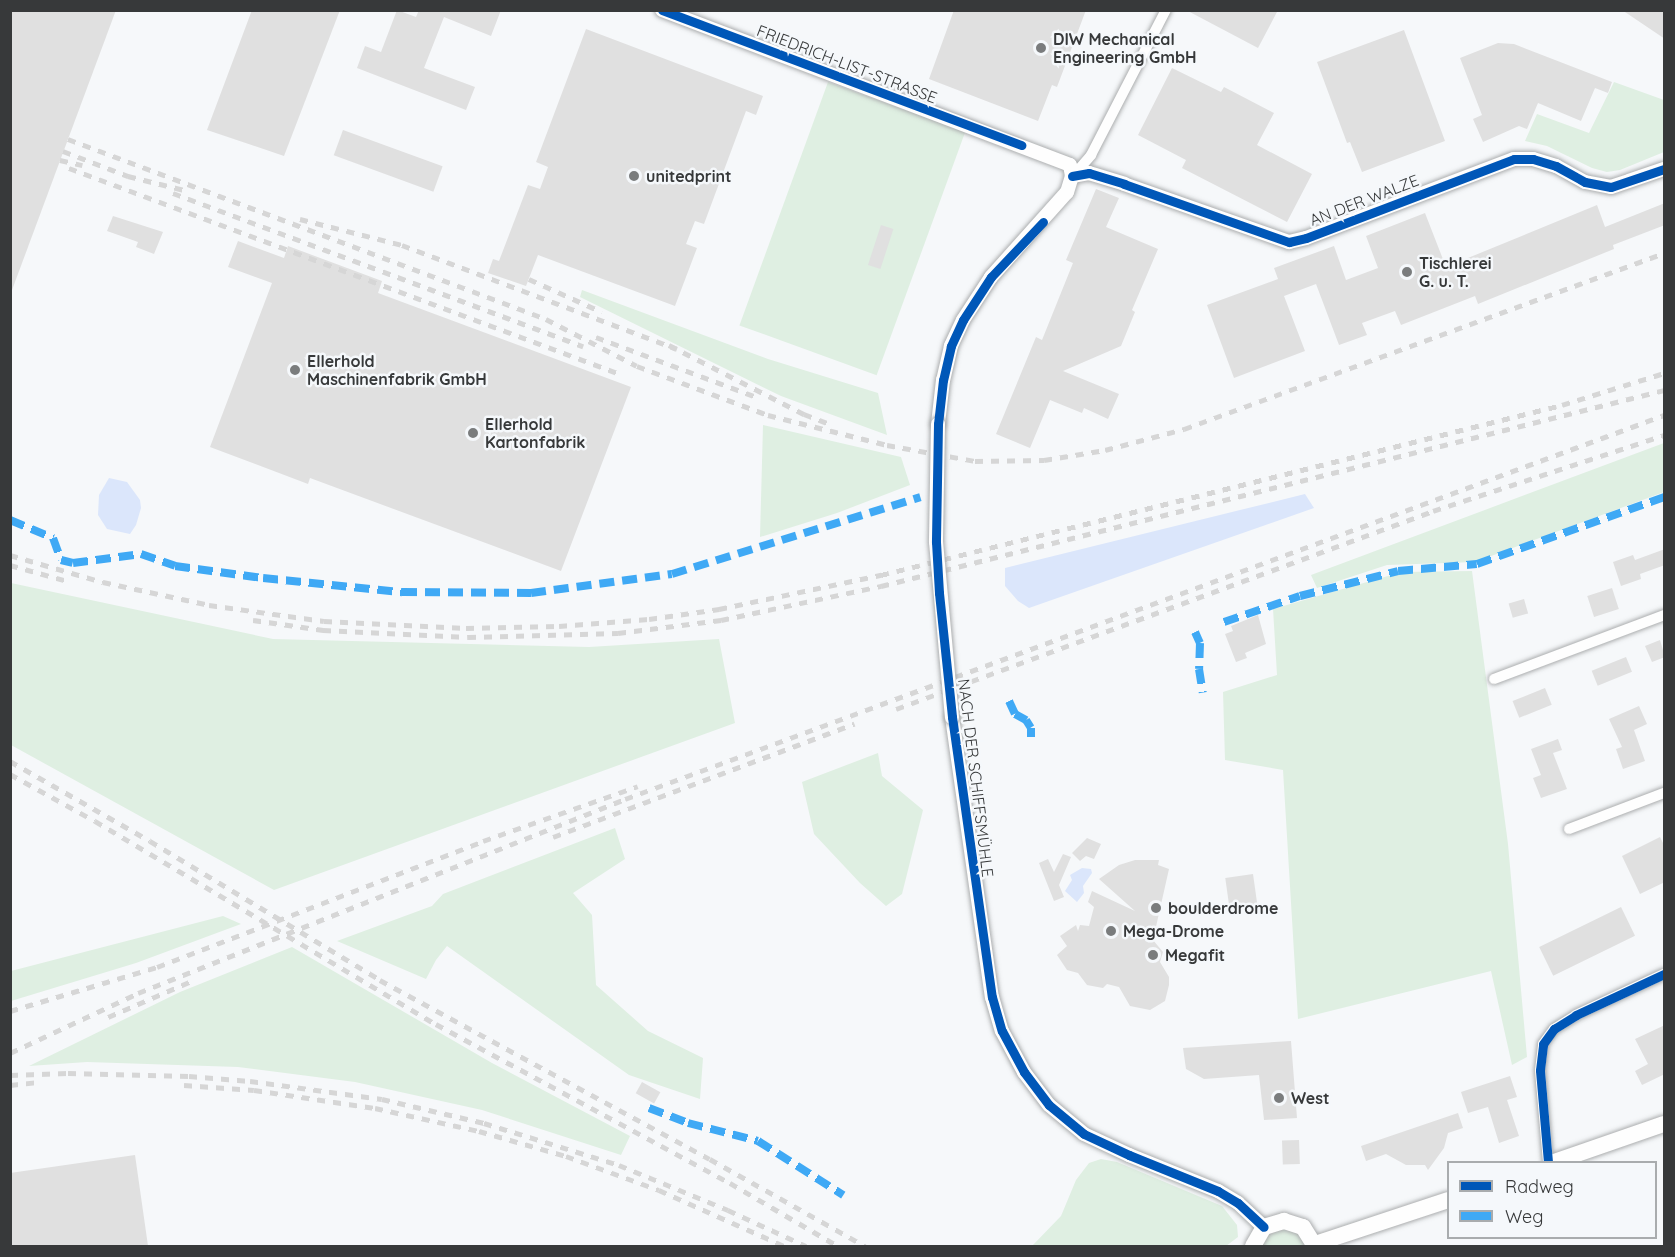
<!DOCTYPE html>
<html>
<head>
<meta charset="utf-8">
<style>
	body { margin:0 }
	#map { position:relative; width:1675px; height:1257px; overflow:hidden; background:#f6f8fa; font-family:Quicksand,sans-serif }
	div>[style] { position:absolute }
	.green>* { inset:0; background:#dfefe2; transform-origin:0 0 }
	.water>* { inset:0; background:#dbe6fb }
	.building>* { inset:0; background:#e0e0e0; transform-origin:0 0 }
	.roads { filter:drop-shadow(0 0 2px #acaeaf) drop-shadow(0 0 2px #acaeaf) }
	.minor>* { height:10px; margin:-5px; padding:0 5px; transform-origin:5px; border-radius:5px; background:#fefefe }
	.tertiary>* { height:14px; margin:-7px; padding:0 7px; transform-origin:7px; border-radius:7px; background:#fefefe }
	.secondary>* { height:16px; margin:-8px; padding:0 8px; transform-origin:8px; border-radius:8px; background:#fefefe }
	.rail>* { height:4.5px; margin-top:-2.25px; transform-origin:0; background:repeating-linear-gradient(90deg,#d6d6d6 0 8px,transparent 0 16px) }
	.bridges { filter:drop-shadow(0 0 2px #acaeaf) drop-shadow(0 0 2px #acaeaf) }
	.tertiary-bridge>* { height:14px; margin:-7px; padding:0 7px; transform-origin:7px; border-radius:7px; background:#fefefe }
	.quiet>* { height:8px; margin-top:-4px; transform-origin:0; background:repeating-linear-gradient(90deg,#3fa9f5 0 15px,transparent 0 23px) }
	.cycleway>* { height:9px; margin:-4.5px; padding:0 4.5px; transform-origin:4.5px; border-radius:4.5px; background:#0057b8 }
	.dots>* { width:16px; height:16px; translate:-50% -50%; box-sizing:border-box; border:3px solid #f5f8fb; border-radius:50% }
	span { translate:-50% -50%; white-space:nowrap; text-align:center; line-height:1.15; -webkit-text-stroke:5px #f5f8fb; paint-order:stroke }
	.poi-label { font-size:16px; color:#37393a; font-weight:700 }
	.left { translate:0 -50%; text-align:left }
	.street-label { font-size:16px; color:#37393a }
	.frame { position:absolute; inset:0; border:12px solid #37393a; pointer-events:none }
	.legend { position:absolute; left:1447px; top:1161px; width:210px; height:78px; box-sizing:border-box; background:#f5f8fb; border:2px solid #a9acae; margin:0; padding:8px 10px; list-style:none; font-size:18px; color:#37393a }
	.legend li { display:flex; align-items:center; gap:12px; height:30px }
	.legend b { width:30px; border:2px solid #a9acae }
</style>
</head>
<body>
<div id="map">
	<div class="green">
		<i style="left:828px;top:82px;width:146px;height:259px;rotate:20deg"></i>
		<i style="clip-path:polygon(1614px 82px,1664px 100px,1664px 152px,1620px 170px,1607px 172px,1592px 168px,1547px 146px,1525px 141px,1537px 114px,1589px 133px)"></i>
		<i style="clip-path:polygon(582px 290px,768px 359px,878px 393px,887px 435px,781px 396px,580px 297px)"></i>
		<i style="clip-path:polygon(763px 425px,901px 457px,910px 485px,837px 513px,760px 537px)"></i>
		<i style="clip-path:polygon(1664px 443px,1664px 492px,1475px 562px,1387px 565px,1317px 588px,1311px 575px)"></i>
		<i style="clip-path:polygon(1472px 571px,1508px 844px,1527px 1057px,1512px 1065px,1491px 971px,1298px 1019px,1283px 770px,1225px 760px,1223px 692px,1277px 675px,1273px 609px,1402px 572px)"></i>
		<i style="clip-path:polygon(11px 583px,273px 639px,589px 647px,719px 639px,735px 723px,274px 890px,11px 745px)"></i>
		<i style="clip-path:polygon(878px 753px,882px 776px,923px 810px,902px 894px,886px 906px,860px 883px,814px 834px,802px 782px)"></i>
		<i style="clip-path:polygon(615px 828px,625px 859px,573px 893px,592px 915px,596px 985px,648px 1031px,703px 1058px,700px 1099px,629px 1075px,447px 946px,436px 960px,426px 979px,337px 941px,432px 906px,443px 894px)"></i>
		<i style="clip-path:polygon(223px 916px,241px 924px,136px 963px,11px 1001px,11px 971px)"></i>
		<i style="clip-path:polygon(292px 947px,492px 1063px,630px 1136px,621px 1155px,482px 1110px,355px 1082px,238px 1067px,87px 1062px,29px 1066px,180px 992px)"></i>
		<i style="clip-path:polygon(1101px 1159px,1117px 1162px,1222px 1206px,1237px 1225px,1238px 1237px,1226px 1246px,1032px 1246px,1061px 1216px,1076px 1180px,1089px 1163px)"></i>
		<i style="clip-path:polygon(1282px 1229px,1296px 1232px,1306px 1246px,1262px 1246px,1268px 1235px)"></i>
	</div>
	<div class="water">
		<i style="clip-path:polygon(109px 478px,127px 482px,140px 500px,141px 508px,136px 525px,130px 534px,107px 529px,98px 515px,99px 495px)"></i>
		<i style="clip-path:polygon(1305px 494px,1314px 508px,1029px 608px,1018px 601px,1005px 586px,1005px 568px)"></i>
		<i style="clip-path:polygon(1082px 868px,1091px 869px,1092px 873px,1083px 886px,1084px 893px,1077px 902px,1065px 891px,1072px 880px,1070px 875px)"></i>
	</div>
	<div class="building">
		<i style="clip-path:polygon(10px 10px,116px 10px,12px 290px,10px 289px)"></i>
		<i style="clip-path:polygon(252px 10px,340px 10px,284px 156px,207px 130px)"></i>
		<i style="clip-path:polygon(397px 10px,416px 17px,419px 10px,501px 10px,491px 36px,444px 17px,424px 68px,475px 87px,466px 110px,357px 68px,365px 46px,381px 52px)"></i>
		<i style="clip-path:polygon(954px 10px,1086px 10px,1057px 87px,1052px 85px,1038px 121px,929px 79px)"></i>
		<i style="clip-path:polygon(1186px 10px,1278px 10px,1258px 48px)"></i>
		<i style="clip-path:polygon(1622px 10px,1665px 10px,1665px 39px)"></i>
		<i style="clip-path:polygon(586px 29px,763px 96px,756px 115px,746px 111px,704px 224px,695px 221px,686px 244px,697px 248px,675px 306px,538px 255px,526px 286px,488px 273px,493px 259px,499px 261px,528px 185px,540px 189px,548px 167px,536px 162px)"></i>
		<i style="clip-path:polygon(1404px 30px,1445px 141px,1362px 172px,1350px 142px,1347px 143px,1317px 62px)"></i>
		<i style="clip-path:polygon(1498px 43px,1514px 44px,1612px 82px,1608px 93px,1595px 88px,1581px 121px,1538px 103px,1527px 129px,1519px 126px,1483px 142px,1473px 119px,1482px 115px,1460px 58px)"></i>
		<i style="clip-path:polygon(1172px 68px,1221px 92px,1224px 87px,1274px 113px,1257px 145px,1312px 174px,1287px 222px,1182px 168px,1186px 160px,1138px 135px)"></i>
		<i style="left:343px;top:130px;width:106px;height:27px;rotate:20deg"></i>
		<i style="clip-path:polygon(1096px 189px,1119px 198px,1106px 227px,1158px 249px,1132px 310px,1135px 312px,1121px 346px,1063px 371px,1119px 394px,1108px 419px,1084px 408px,1082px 413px,1050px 400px,1030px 448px,996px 434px,1036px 337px,1042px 340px,1073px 263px,1066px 260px)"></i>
		<i style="clip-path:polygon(1665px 203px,1665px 225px,1613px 245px,1614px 249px,1478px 304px,1475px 296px,1401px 325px,1395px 311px,1362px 323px,1367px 335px,1339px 345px,1316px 284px,1284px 296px,1305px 351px,1234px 378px,1207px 305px,1278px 279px,1274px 268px,1334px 246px,1346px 280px,1378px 268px,1366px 236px,1425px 213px,1446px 267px,1597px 205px,1605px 227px)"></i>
		<i style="clip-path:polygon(113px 216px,163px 232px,154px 254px,136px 247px,138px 242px,107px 231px)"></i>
		<i style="left:881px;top:225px;width:13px;height:42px;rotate:18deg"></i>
		<i style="clip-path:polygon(238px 241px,284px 258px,288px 246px,382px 281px,378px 293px,631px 387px,561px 571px,310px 478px,308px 484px,210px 447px,272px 283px,228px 267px)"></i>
		<i style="clip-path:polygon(1665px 549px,1665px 565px,1640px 574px,1641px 579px,1621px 586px,1613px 562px,1633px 555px,1635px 560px)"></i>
		<i style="left:1612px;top:588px;width:22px;height:26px;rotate:72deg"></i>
		<i style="left:1524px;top:599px;width:15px;height:16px;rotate:74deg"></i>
		<i style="clip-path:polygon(1258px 615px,1266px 644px,1245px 653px,1247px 658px,1236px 662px,1225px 634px,1233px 631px,1231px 626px)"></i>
		<i style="clip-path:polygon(1660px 640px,1665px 657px,1652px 662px,1645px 646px)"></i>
		<i style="left:1626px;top:657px;width:16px;height:37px;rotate:68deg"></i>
		<i style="left:1545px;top:688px;width:18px;height:35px;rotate:68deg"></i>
		<i style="clip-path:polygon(1639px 706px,1647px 724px,1634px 730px,1645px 761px,1623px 769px,1616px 749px,1622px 747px,1609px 719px)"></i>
		<i style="clip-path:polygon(1558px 739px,1562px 750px,1553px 753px,1567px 789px,1541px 798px,1533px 778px,1541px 775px,1531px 749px)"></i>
		<i style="clip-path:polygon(1660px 837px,1665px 847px,1665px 882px,1640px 894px,1622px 856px)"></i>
		<i style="clip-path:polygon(1087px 838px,1101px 844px,1094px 859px,1086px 856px,1080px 861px,1072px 853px)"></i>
		<i style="clip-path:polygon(1063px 854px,1071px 857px,1059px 885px,1064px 897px,1054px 901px,1039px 863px,1048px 859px,1054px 872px)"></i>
		<i style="clip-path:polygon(1135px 860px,1159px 860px,1158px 865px,1169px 869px,1153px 940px,1163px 952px,1160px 962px,1169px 977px,1169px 985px,1165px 1001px,1150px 1010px,1130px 1006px,1119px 987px,1107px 984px,1103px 988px,1087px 985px,1078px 973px,1067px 970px,1057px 955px,1067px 946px,1060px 936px,1076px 925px,1078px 931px,1080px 925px,1089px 926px,1094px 907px,1088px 902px,1092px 891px,1135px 911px,1099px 879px,1119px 865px)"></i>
		<i style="left:1253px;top:874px;width:36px;height:28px;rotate:82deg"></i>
		<i style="left:1621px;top:907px;width:32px;height:91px;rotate:64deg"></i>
		<i style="clip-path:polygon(1665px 1025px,1665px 1074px,1642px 1085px,1635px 1071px,1648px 1064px,1635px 1039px)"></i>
		<i style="clip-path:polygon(1291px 1041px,1297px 1118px,1264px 1120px,1259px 1075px,1204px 1079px,1186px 1069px,1183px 1048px)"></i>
		<i style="clip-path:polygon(1510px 1076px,1517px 1097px,1507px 1100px,1519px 1136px,1499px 1143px,1488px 1107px,1468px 1113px,1461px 1092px)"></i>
		<i style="left:642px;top:1082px;width:21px;height:13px;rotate:29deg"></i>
		<i style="clip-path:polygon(1458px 1113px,1463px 1128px,1448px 1133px,1444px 1148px,1428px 1170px,1425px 1165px,1406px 1165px,1386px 1154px,1366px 1161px,1361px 1146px)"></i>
		<i style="left:1299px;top:1140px;width:24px;height:17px;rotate:88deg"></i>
		<i style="clip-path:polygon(135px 1155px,148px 1246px,10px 1246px,10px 1173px)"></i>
	</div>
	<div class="roads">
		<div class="minor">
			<i style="left:1073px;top:176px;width:28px;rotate:-49deg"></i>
			<i style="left:1091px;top:155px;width:163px;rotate:-62.7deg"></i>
			<i style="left:1494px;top:679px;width:182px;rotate:-20.6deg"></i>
			<i style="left:1569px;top:829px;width:102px;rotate:-20.8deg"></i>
			<i style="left:1548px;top:1162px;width:92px;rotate:-95deg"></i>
			<i style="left:1540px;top:1070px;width:26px;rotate:-83deg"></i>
			<i style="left:1543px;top:1044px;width:19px;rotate:-54deg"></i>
			<i style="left:1554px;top:1029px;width:26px;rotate:-32deg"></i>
			<i style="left:1576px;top:1015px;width:97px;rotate:-25deg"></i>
		</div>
		<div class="tertiary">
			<i style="left:662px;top:10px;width:436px;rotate:20.8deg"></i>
			<i style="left:1070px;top:165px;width:11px;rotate:80deg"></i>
			<i style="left:1072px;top:176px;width:17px;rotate:107deg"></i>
			<i style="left:1067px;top:192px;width:114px;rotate:131.8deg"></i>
			<i style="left:991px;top:277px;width:51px;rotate:123.1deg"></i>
			<i style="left:963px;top:320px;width:29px;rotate:115deg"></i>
			<i style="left:951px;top:346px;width:35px;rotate:103deg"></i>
			<i style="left:943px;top:380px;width:44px;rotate:96.5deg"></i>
			<i style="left:1072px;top:176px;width:17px;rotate:-10deg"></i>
			<i style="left:1089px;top:173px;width:37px;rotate:17deg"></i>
			<i style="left:1124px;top:184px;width:175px;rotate:19.4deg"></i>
			<i style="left:1289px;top:242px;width:17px;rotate:-13deg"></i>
			<i style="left:1306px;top:238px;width:222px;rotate:-20.8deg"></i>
			<i style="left:1514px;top:159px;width:19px"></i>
			<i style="left:1533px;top:159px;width:24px;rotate:17deg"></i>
			<i style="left:1556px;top:166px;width:33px;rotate:29deg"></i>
			<i style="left:1585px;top:182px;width:26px;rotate:11deg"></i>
			<i style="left:1611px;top:187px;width:56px;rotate:-18.8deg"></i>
			<i style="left:952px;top:717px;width:283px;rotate:81.9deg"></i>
			<i style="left:992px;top:997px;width:35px;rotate:74deg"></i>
			<i style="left:1002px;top:1031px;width:47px;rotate:61.8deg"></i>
			<i style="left:1024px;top:1072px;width:41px;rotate:52.9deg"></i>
			<i style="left:1049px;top:1105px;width:45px;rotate:39.6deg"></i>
			<i style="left:1084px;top:1134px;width:50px;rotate:25deg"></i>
			<i style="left:1129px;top:1155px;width:96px;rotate:22deg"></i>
			<i style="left:1218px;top:1191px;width:23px;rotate:31deg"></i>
			<i style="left:1238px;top:1203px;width:35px;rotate:43deg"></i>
		</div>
		<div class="secondary">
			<i style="left:1554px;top:1162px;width:116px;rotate:-19.1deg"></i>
			<i style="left:1315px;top:1244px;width:140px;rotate:-18.3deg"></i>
			<i style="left:1253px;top:1246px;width:22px;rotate:-60deg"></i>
			<i style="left:1264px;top:1227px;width:21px;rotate:-17deg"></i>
			<i style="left:1284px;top:1221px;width:20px;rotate:18deg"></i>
			<i style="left:1303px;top:1227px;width:22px;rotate:58deg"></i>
		</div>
	</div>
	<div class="rail">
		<i style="left:68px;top:139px;width:511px;rotate:20.63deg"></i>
		<i style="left:546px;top:319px;width:102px;rotate:27.3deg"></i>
		<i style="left:637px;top:366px;width:140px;rotate:20.5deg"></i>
		<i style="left:768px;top:415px;width:123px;rotate:14.1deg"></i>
		<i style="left:887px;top:445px;width:89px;rotate:10.3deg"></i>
		<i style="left:975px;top:461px;width:69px;rotate:-0.8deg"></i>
		<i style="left:1044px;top:460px;width:62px;rotate:-9.3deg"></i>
		<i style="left:1105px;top:450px;width:82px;rotate:-14.9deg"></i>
		<i style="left:1184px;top:429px;width:511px;rotate:-20.14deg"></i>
		<i style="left:63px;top:151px;width:70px;rotate:21deg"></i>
		<i style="left:128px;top:176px;width:58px;rotate:14deg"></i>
		<i style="left:60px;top:160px;width:23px;rotate:13deg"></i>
		<i style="left:69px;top:168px;width:588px;rotate:20.5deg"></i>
		<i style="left:173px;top:193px;width:438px;rotate:20.5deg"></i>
		<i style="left:300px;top:219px;width:105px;rotate:14.3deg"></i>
		<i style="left:402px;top:245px;width:294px;rotate:20.7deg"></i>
		<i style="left:529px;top:279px;width:80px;rotate:24.3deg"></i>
		<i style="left:596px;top:337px;width:174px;rotate:20.5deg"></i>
		<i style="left:669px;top:345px;width:152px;rotate:27.1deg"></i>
		<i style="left:804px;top:414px;width:26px;rotate:21deg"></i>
		<i style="left:10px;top:555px;width:97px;rotate:16.2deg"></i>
		<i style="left:103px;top:582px;width:108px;rotate:12.2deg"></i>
		<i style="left:209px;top:605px;width:116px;rotate:7.9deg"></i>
		<i style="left:324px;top:621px;width:142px;rotate:2.8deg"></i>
		<i style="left:466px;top:628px;width:93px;rotate:-1.2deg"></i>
		<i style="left:559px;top:626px;width:90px;rotate:-4.4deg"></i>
		<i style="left:649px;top:619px;width:71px;rotate:-8.1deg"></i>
		<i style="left:719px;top:609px;width:166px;rotate:-11.9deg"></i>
		<i style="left:881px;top:575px;width:702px;rotate:-14.02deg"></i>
		<i style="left:1562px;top:405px;width:107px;rotate:-17.4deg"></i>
		<i style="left:10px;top:565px;width:63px;rotate:15.6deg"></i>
		<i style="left:253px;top:620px;width:71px;rotate:8.1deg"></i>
		<i style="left:323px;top:630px;width:145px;rotate:2.8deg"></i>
		<i style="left:468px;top:637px;width:150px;rotate:-1.5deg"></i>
		<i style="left:618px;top:633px;width:104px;rotate:-7.2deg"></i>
		<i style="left:721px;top:620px;width:164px;rotate:-12deg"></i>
		<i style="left:881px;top:586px;width:807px;rotate:-14.05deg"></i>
		<i style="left:896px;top:709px;width:572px;rotate:-20.24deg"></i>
		<i style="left:1433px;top:511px;width:243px;rotate:-18.2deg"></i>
		<i style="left:10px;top:761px;width:161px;rotate:29.7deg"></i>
		<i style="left:150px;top:841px;width:269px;rotate:31.1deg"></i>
		<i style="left:380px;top:980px;width:375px;rotate:28.5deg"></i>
		<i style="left:710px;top:1159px;width:178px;rotate:29.3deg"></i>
		<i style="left:10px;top:774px;width:97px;rotate:28.9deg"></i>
		<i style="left:95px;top:821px;width:397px;rotate:30.8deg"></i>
		<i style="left:436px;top:1024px;width:334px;rotate:28.4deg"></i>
		<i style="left:730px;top:1183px;width:125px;rotate:30.3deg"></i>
		<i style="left:553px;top:837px;width:322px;rotate:-20.6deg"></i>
		<i style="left:10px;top:1011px;width:153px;rotate:-16.7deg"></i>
		<i style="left:157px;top:967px;width:350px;rotate:-21.1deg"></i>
		<i style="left:483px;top:841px;width:164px;rotate:-19.5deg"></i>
		<i style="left:108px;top:1017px;width:94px;rotate:-23.3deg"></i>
		<i style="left:10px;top:1053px;width:141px;rotate:-25.1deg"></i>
		<i style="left:138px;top:993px;width:524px;rotate:-21.72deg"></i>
		<i style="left:625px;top:799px;width:1108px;rotate:-20.28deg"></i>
		<i style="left:10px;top:1075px;width:58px;rotate:-2deg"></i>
		<i style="left:68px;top:1073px;width:121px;rotate:1.4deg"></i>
		<i style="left:189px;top:1076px;width:61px;rotate:4.7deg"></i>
		<i style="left:250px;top:1081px;width:133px;rotate:7.8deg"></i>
		<i style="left:382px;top:1099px;width:105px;rotate:13.2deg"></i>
		<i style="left:484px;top:1123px;width:141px;rotate:17.3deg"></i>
		<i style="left:619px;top:1165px;width:118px;rotate:22.4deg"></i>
		<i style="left:728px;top:1210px;width:86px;rotate:24.8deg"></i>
		<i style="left:10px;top:1085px;width:30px;rotate:-6deg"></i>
		<i style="left:184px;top:1085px;width:70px;rotate:4.1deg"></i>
		<i style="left:254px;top:1090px;width:122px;rotate:8.5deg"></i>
		<i style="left:375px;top:1108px;width:107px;rotate:12.5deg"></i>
		<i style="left:479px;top:1131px;width:91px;rotate:16deg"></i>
		<i style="left:566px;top:1156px;width:99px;rotate:20.1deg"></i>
		<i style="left:659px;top:1190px;width:137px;rotate:24.1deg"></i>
	</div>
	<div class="bridges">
		<div class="tertiary-bridge">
			<i style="left:938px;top:424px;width:118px;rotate:91deg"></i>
			<i style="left:936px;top:542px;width:176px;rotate:84.8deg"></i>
		</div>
	</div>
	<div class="quiet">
		<i style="left:10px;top:520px;width:47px;rotate:22.7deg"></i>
		<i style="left:53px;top:538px;width:23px;rotate:70deg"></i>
		<i style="left:61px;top:560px;width:12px;rotate:14deg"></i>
		<i style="left:73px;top:563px;width:69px;rotate:-7.5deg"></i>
		<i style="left:141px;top:554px;width:36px;rotate:19deg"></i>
		<i style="left:175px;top:566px;width:89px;rotate:7.8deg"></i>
		<i style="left:263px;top:578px;width:140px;rotate:5.8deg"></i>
		<i style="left:402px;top:592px;width:129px;rotate:0.4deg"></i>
		<i style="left:531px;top:593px;width:142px;rotate:-7.7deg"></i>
		<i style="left:672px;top:574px;width:260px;rotate:-17.2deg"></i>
		<i style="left:1224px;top:622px;width:80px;rotate:-18.9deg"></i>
		<i style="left:1300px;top:596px;width:101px;rotate:-14.3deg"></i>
		<i style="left:1398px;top:571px;width:79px;rotate:-5.1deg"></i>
		<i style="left:1477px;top:564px;width:199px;rotate:-19.7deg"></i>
		<i style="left:1195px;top:632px;width:12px;rotate:66deg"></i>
		<i style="left:1200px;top:643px;width:26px;rotate:92deg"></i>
		<i style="left:1199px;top:669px;width:24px;rotate:81deg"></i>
		<i style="left:1009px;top:701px;width:14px;rotate:65deg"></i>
		<i style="left:1015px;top:714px;width:13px;rotate:29deg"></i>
		<i style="left:1026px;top:720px;width:9px;rotate:58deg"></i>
		<i style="left:1031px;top:728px;width:9px;rotate:90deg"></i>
		<i style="left:649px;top:1108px;width:42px;rotate:21deg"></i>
		<i style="left:688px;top:1123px;width:72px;rotate:14.4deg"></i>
		<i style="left:758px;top:1141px;width:101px;rotate:32.4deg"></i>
	</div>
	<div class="cycleway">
		<i style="left:662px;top:10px;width:384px;rotate:20.6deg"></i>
		<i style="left:1072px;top:176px;width:17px;rotate:-10deg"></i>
		<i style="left:1089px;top:173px;width:37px;rotate:17deg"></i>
		<i style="left:1124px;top:184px;width:175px;rotate:19.4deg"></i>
		<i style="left:1289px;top:242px;width:17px;rotate:-13deg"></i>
		<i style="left:1306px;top:238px;width:222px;rotate:-20.8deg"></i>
		<i style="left:1514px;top:159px;width:19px"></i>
		<i style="left:1533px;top:159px;width:24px;rotate:17deg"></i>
		<i style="left:1556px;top:166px;width:33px;rotate:29deg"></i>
		<i style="left:1585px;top:182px;width:26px;rotate:11deg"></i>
		<i style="left:1611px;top:187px;width:56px;rotate:-18.8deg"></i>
		<i style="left:1043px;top:222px;width:76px;rotate:133.4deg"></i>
		<i style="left:991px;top:277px;width:51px;rotate:123.1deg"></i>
		<i style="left:963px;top:320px;width:29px;rotate:115deg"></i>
		<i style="left:951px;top:346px;width:35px;rotate:103deg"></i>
		<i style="left:943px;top:380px;width:44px;rotate:96.5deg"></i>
		<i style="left:938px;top:424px;width:118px;rotate:91deg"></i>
		<i style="left:936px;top:542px;width:51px;rotate:86.6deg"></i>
		<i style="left:939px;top:593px;width:125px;rotate:84deg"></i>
		<i style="left:952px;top:717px;width:283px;rotate:81.9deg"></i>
		<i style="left:992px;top:997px;width:35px;rotate:74deg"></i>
		<i style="left:1002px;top:1031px;width:47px;rotate:61.8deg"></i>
		<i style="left:1024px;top:1072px;width:41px;rotate:52.9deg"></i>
		<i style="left:1049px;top:1105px;width:45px;rotate:39.6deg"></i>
		<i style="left:1084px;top:1134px;width:50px;rotate:25deg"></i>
		<i style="left:1129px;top:1155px;width:96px;rotate:22deg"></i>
		<i style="left:1218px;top:1191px;width:23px;rotate:31deg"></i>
		<i style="left:1238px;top:1203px;width:35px;rotate:43deg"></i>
		<i style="left:1548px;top:1162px;width:92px;rotate:-95deg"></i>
		<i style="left:1540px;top:1070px;width:26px;rotate:-83deg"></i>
		<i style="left:1543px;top:1044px;width:19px;rotate:-54deg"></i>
		<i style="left:1554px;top:1029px;width:26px;rotate:-32deg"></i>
		<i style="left:1576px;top:1015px;width:97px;rotate:-25deg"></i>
	</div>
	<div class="dots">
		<i style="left:1041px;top:48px;background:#7a7c7d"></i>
		<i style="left:634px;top:176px;background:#7a7c7d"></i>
		<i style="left:1407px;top:272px;background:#7a7c7d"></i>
		<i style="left:295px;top:370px;background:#7a7c7d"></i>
		<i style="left:473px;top:433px;background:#7a7c7d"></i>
		<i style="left:1156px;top:908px;background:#7a7c7d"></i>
		<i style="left:1111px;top:931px;background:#7a7c7d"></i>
		<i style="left:1153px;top:955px;background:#7a7c7d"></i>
		<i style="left:1279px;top:1098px;background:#7a7c7d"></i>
	</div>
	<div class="poi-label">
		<span class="left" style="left:1053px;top:48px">DIW Mechanical<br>Engineering GmbH</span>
		<span class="left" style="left:646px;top:176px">unitedprint</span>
		<span class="left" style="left:1419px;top:272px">Tischlerei<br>G. u. T.</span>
		<span class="left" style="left:307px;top:370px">Ellerhold<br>Maschinenfabrik GmbH</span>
		<span class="left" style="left:485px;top:433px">Ellerhold<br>Kartonfabrik</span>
		<span class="left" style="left:1168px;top:908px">boulderdrome</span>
		<span class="left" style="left:1123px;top:931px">Mega-Drome</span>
		<span class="left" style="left:1165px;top:955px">Megafit</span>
		<span class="left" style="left:1291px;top:1098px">West</span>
	</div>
	<div class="street-label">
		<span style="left:847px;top:64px;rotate:21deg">FRIEDRICH-LIST-STRASSE</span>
		<span style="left:1364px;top:200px;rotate:-21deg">AN DER WALZE</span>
		<span style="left:976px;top:778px;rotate:83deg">NACH DER SCHIFFSMÜHLE</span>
	</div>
	<div class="frame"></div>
	<ul class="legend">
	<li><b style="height:8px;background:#0057b8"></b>Radweg</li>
	<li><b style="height:8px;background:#3fa9f5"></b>Weg</li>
	</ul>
</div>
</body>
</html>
